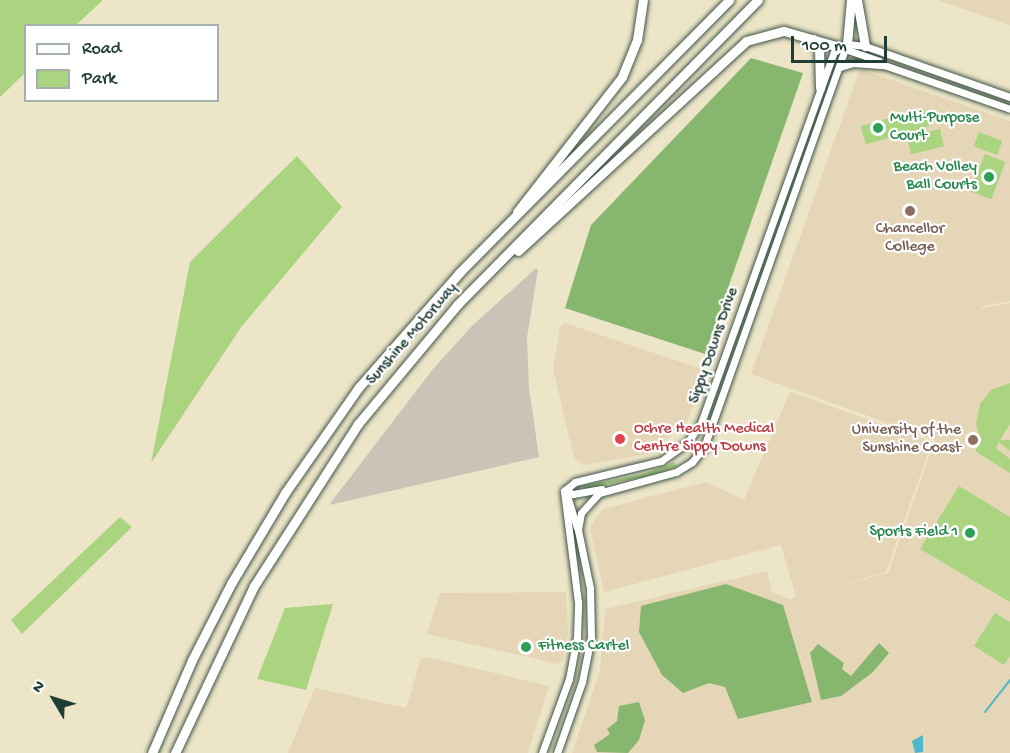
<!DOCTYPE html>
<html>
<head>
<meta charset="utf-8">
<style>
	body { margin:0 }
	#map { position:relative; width:1010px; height:753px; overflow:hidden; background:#ede5c7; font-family:"Gochi Hand",sans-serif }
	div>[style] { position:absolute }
	.built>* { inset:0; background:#e5d6b7 }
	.industrial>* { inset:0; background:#c9c3b8 }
	.green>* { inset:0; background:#aad480; transform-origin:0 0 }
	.forest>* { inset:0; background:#87b66e }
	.water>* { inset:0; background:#4db8c9 }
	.stream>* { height:2px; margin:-1px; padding:0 1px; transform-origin:1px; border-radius:1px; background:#4db8c9 }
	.roads { filter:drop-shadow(0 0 2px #3e564a) drop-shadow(0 0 2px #3e564a) }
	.secondary>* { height:7px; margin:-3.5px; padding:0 3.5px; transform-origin:3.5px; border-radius:3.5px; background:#fff }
	.motorway>* { height:9px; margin:-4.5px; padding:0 4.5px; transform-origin:4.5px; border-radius:4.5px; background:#fff }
	.dots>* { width:16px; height:16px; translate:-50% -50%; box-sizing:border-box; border:3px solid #fff; border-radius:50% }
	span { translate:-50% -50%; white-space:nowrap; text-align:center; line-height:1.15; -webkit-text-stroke:4.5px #fff; paint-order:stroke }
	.leisure-label { font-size:16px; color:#27864d }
	.left { translate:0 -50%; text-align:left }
	.right { translate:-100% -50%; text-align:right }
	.education-label { font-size:16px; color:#785e54 }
	.street-label { font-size:16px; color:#1f3d34 }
	.health-label { font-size:16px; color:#be3a42 }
	.legend { position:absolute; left:24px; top:24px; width:195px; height:78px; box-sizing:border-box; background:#fff; border:2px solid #a5b1ae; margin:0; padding:8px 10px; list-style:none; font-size:18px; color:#1f3d34 }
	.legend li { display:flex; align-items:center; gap:12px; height:30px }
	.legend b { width:30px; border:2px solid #a5b1ae }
	.north { position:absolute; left:24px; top:669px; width:60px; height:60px; -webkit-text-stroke:4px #fff; paint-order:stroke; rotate:308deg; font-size:16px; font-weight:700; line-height:24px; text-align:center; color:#1f3d34 }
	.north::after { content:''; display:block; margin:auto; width:21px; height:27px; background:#1f3d34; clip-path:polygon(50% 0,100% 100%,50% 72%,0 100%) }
	.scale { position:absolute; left:791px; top:36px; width:96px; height:27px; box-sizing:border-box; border:3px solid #1f3d34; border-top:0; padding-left:8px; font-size:18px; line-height:21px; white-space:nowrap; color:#1f3d34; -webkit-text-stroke:4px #fff; paint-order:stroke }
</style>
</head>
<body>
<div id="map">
	<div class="built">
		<i style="clip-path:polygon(940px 0,1010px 0,1010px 25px,940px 1px)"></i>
		<i style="clip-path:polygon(860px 69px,1010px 121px,1010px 301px,982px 306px,977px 320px,982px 308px,1010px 303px,1010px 753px,572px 753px,600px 670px,605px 609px,767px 571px,772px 592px,790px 599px,796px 597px,781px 545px,604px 592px,590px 527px,603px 509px,706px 482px,744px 500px,790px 392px,932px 442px,886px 572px,814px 592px,888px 573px,935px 440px,751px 374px)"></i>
		<i style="clip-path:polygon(565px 323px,702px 369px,706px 374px,687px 422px,648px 454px,583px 465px,574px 458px,553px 369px,560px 327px)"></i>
		<i style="clip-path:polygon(566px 592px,568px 633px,562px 662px,558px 664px,427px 634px,440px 593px)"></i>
		<i style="clip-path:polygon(427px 657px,549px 686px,528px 753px,288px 753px,315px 688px,406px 708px,421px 659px)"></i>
	</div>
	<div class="industrial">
		<i style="clip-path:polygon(535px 269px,538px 269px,527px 338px,529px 388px,539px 457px,329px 505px,433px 369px,472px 326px)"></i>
	</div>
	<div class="green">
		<i style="clip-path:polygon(0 0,103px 0,76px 25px,26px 26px,25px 73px,0 97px)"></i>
		<i style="left:924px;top:108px;width:19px;height:66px;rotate:74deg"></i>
		<i style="left:940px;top:129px;width:18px;height:34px;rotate:77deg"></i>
		<i style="left:979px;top:132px;width:25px;height:15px;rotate:21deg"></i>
		<i style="left:985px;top:154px;width:22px;height:40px;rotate:21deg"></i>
		<i style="clip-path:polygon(297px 156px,342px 207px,242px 326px,151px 463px,190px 262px)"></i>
		<i style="clip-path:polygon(1010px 383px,1010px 424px,1000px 440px,1010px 440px,1010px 451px,999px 442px,996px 448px,1010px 459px,1010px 473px,975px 451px,981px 441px,976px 424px,980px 404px,991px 390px)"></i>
		<i style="clip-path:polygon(674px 462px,677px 466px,653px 475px,585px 489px,584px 486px,646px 473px)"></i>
		<i style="clip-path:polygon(959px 486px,1010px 517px,1010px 602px,920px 549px)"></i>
		<i style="clip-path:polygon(120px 517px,132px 527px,22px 634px,11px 620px)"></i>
		<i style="clip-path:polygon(333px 604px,306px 690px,257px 679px,285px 608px)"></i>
		<i style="clip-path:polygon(995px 613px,1010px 622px,1010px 656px,1004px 665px,974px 646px)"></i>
	</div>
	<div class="forest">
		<i style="clip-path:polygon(751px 58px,803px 73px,705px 354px,565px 308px,591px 225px)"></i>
		<i style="clip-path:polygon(726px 584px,783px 605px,812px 702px,738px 719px,725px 687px,709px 683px,683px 693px,662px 675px,639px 632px,641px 606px)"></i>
		<i style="clip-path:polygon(879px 643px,889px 653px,873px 672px,841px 696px,821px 700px,810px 653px,818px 644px,844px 663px,842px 669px,851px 676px)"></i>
		<i style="clip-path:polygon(639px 702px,645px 720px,639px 740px,628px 753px,597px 752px,594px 745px,610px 734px,607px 729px,617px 721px,619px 706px)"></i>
	</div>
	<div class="water">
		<i style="clip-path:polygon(923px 735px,923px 752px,915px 753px,912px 741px)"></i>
	</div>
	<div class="stream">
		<i style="left:985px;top:712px;width:41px;rotate:-52deg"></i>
	</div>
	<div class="roads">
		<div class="secondary">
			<i style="left:842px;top:48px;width:39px;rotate:19deg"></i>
			<i style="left:840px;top:67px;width:14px;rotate:-17deg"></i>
			<i style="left:853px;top:63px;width:31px;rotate:4deg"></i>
			<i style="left:884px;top:65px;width:133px;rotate:19.2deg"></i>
			<i style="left:565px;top:490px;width:9px;rotate:27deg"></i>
			<i style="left:573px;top:494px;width:29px;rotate:-10deg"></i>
			<i style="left:566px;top:492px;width:38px;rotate:73deg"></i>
			<i style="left:542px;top:753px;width:79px;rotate:-70deg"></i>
			<i style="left:569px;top:679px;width:43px;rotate:-79.2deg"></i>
			<i style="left:577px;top:637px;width:35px;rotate:-88deg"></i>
			<i style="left:578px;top:602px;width:112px;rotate:-97.2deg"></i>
			<i style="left:564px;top:491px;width:14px;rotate:-39deg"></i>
			<i style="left:575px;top:482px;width:89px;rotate:-13.7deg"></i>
			<i style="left:661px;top:461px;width:32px;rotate:-35deg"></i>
			<i style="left:687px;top:443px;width:24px;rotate:-55deg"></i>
			<i style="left:701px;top:423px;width:394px;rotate:-70.3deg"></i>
			<i style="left:834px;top:52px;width:15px;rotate:-32deg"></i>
			<i style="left:847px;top:44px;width:18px;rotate:6deg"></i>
			<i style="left:865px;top:46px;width:154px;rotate:19.4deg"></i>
			<i style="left:557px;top:753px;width:75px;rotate:-70.6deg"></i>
			<i style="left:582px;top:682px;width:46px;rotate:-78.7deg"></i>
			<i style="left:591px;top:637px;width:49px;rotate:-91.2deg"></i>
			<i style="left:590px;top:588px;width:59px;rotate:-101.7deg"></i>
			<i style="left:578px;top:530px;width:17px;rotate:-80deg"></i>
			<i style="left:581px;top:513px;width:27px;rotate:-48deg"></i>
			<i style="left:599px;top:493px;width:80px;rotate:-15.3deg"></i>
			<i style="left:676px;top:472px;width:19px;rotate:-32deg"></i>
			<i style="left:692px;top:462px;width:19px;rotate:-51deg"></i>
			<i style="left:704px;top:447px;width:428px;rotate:-70.5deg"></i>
		</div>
		<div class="motorway">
			<i style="left:857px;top:0;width:47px;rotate:80.1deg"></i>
			<i style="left:813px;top:39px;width:10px;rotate:53deg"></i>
			<i style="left:819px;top:47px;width:41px;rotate:88.6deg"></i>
			<i style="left:847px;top:44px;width:44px;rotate:-84.8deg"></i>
			<i style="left:517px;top:212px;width:171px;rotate:-52.1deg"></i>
			<i style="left:622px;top:77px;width:40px;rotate:-68deg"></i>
			<i style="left:637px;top:40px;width:40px;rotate:-81.5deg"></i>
			<i style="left:518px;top:251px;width:310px;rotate:-42.6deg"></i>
			<i style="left:746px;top:41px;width:39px;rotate:-15deg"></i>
			<i style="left:784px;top:31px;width:57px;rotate:16.2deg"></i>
			<i style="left:152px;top:753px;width:101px;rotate:-66.7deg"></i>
			<i style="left:192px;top:660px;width:88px;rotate:-62.9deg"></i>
			<i style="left:232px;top:582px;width:104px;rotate:-59.2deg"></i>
			<i style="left:285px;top:493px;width:129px;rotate:-55.1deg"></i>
			<i style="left:359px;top:387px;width:152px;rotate:-48.7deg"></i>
			<i style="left:459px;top:273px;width:384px;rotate:-45.3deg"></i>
			<i style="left:175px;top:753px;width:185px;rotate:-64.7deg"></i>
			<i style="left:254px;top:586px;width:193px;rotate:-57.3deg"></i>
			<i style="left:358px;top:424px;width:156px;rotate:-50.2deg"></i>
			<i style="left:458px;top:304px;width:427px;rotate:-45.4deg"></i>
		</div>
	</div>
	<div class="dots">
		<i style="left:878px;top:128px;background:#2e9e5b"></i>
		<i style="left:989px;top:177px;background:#2e9e5b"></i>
		<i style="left:910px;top:211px;background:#8d6e63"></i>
		<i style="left:620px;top:439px;background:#e0444e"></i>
		<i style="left:973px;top:440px;background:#8d6e63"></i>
		<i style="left:970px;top:533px;background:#2e9e5b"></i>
		<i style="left:526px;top:647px;background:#2e9e5b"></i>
	</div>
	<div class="leisure-label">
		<span class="left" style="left:890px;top:128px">Multi-Purpose<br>Court</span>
		<span class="right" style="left:977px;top:177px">Beach Volley<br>Ball Courts</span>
		<span class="right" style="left:958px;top:533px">Sports Field 1</span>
		<span class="left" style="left:538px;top:647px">Fitness Cartel</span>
	</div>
	<div class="education-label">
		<span style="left:910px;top:239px">Chancellor<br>College</span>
		<span class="right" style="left:961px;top:440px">University of the<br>Sunshine Coast</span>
	</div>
	<div class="street-label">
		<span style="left:413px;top:335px;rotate:-49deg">Sunshine Motorway</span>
		<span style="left:715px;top:346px;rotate:-71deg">Sippy Downs Drive</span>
	</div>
	<div class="health-label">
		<span class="left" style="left:634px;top:439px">Ochre Health Medical<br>Centre Sippy Downs</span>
	</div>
	<ul class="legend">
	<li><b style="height:8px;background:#fff"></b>Road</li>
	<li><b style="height:16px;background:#aad480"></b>Park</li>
	</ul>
	<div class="north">N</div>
	<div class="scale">100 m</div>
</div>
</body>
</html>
